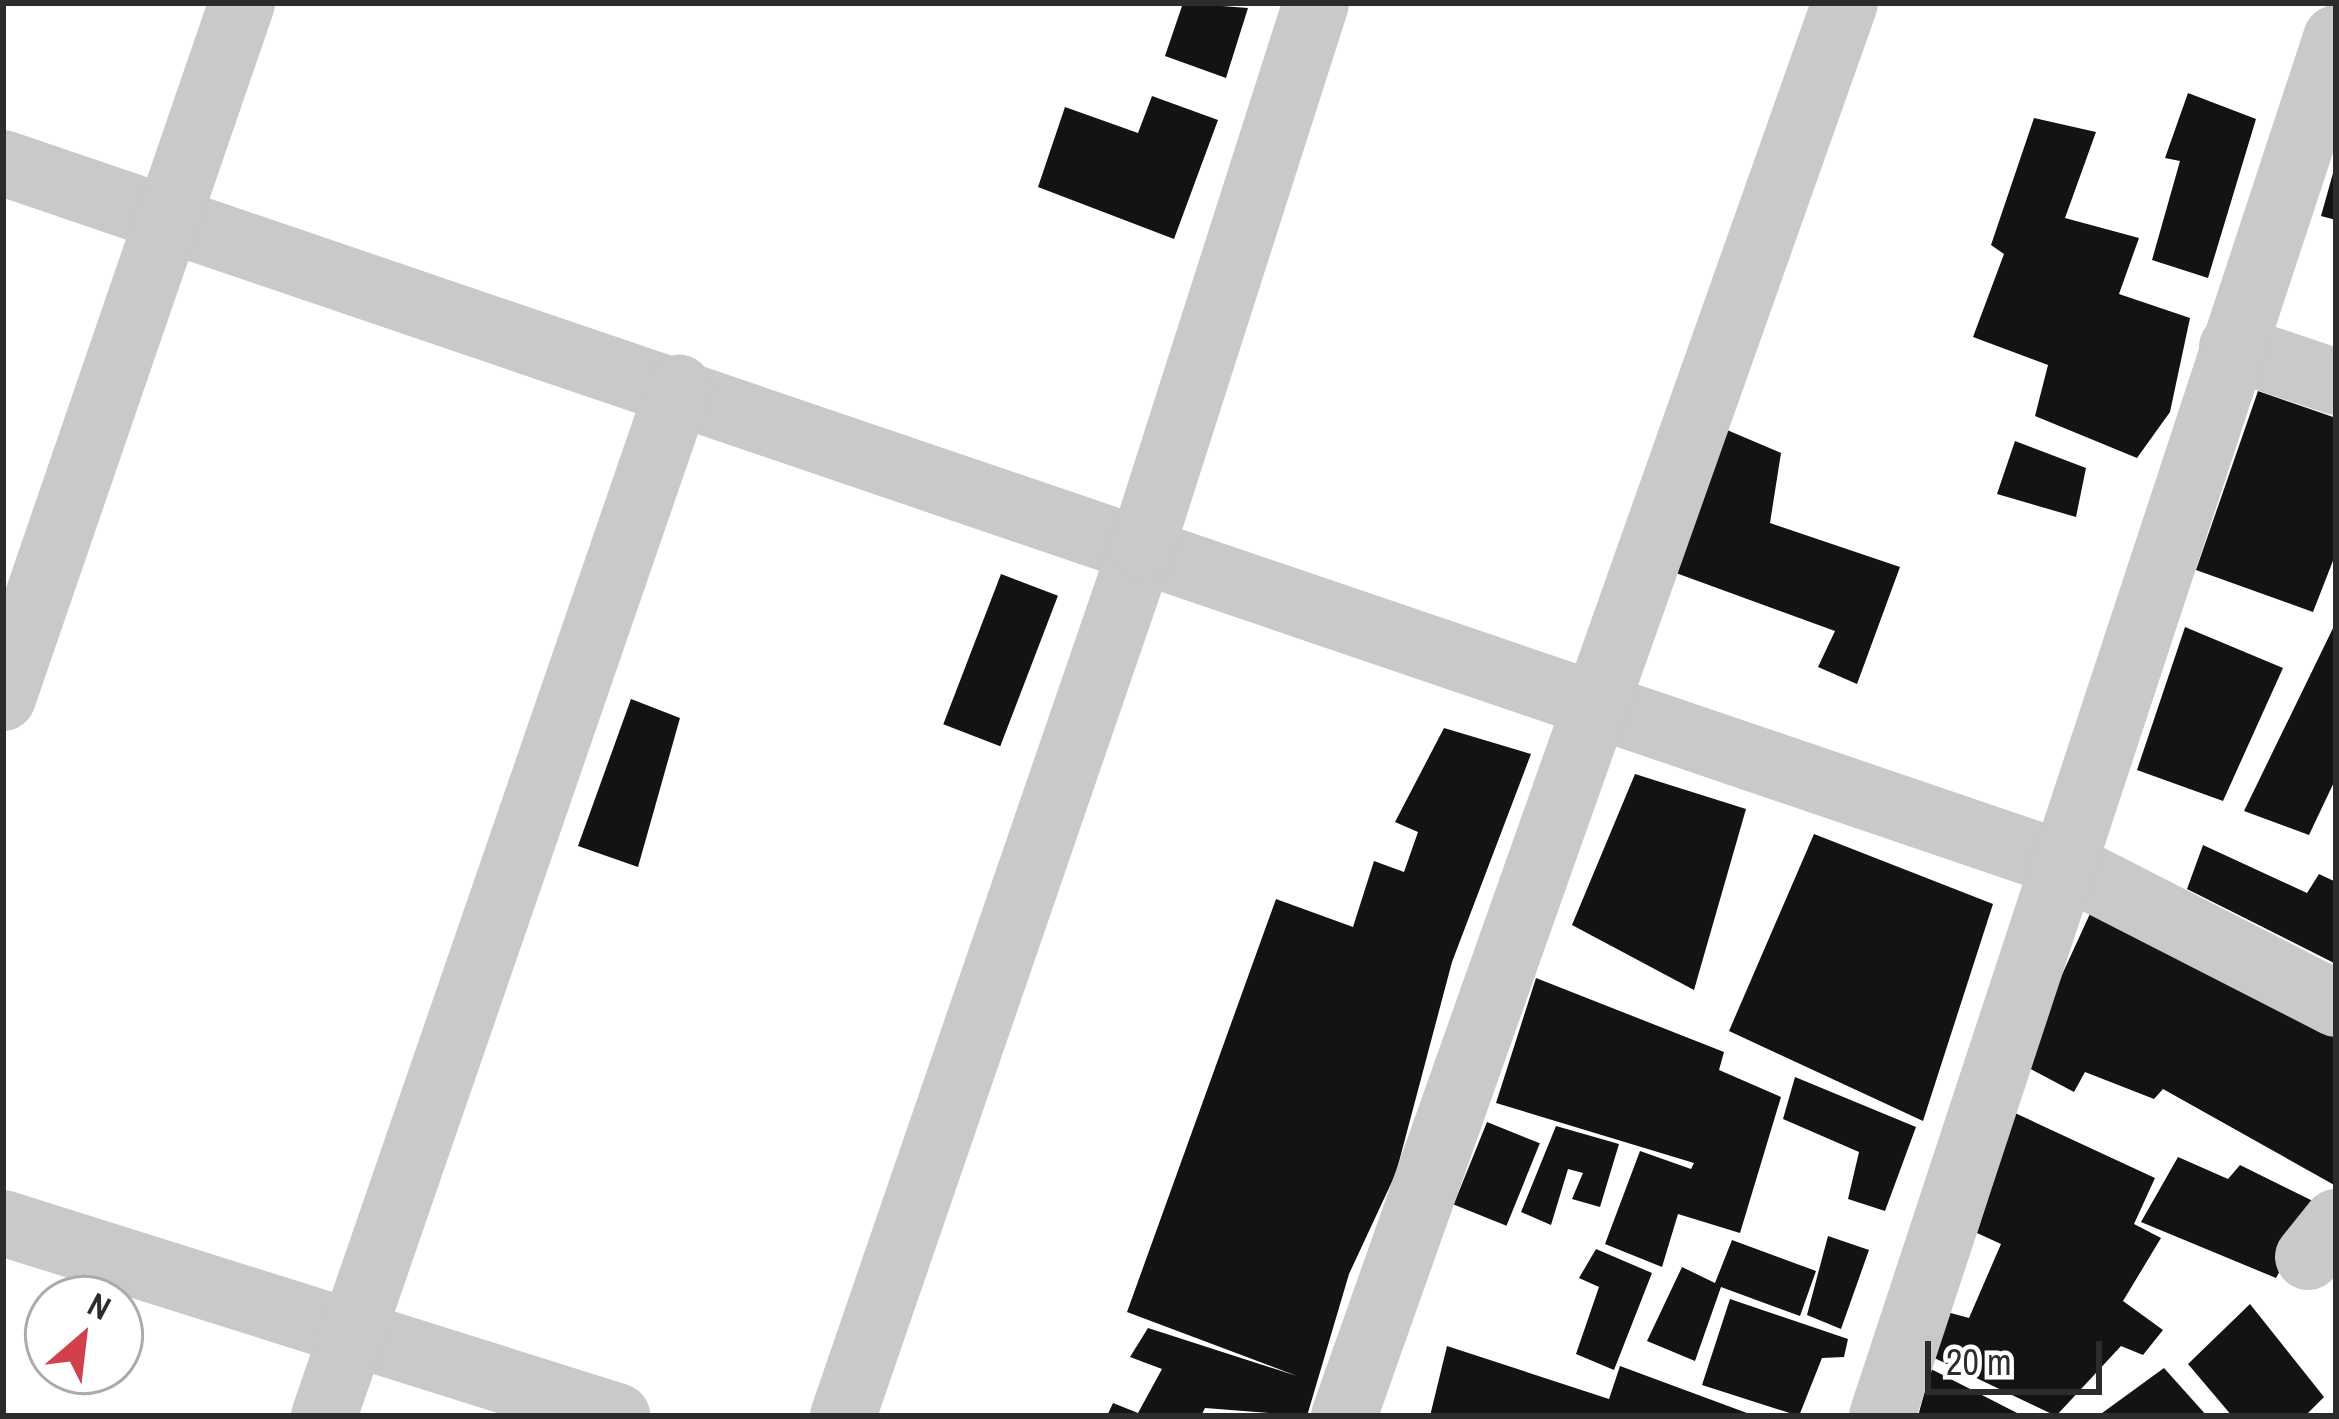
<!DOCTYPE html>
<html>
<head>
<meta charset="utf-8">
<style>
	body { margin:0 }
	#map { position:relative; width:2339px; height:1419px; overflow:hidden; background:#fff; font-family:"Archivo Narrow",sans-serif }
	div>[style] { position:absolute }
	.building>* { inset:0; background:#131313; transform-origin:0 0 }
	.minor>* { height:66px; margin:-33px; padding:0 33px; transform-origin:33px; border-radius:33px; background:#c9c9c9 }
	span { translate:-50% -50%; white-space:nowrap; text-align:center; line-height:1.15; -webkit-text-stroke:12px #fff; paint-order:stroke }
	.frame { position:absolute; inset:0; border:6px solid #2c2c2c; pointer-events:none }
	.north { position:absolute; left:24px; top:1275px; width:120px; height:120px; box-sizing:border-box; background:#fff; border:3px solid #ababab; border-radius:50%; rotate:28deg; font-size:33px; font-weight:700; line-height:48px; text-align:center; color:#2c2c2c }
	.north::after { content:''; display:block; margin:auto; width:42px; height:54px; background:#d1404b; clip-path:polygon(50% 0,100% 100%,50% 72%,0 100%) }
	.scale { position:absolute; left:1925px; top:1341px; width:177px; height:54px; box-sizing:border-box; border:6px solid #2c2c2c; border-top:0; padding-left:15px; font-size:36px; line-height:42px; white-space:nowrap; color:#2c2c2c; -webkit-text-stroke:9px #fff; paint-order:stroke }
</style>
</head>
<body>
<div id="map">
	<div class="building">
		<i style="clip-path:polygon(1183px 3px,1248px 8px,1226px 78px,1165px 56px)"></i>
		<i style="clip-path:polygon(2188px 93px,2256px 119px,2208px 278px,2152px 260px,2180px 161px,2165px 158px)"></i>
		<i style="clip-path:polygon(1152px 96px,1218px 120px,1174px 239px,1038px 187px,1065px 107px,1138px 133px)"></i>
		<i style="clip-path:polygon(2034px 118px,2096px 132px,2065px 218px,2139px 238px,2119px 294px,2190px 318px,2170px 412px,2137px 458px,2035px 416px,2048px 365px,1973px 337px,2004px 254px,1991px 245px)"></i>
		<i style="clip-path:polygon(2335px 166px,2336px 166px,2336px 220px,2321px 216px)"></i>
		<i style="clip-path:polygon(2258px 391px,2336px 418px,2336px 553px,2313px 612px,2196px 570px)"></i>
		<i style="clip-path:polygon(1720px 427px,1781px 453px,1770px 523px,1900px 567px,1857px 684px,1818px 667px,1835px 631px,1665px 569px)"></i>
		<i style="clip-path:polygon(2015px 441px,2086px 468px,2076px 517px,1997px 494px)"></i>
		<i style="left:1001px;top:574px;width:61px;height:161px;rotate:21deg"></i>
		<i style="clip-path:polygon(2336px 622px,2336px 778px,2309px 835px,2244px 811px)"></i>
		<i style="clip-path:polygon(2185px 627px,2283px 668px,2223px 801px,2137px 770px)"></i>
		<i style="clip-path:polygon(631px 699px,680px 718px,638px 867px,578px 846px)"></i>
		<i style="clip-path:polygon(1444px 728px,1531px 754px,1452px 962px,1396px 1173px,1349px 1274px,1307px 1416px,1205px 1408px,1201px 1416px,1107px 1416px,1113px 1403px,1138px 1413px,1162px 1369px,1130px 1357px,1148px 1328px,1297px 1376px,1127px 1312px,1276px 899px,1353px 927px,1374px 861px,1404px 872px,1418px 832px,1395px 822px)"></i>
		<i style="clip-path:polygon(1635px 774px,1746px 809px,1694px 990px,1572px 925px)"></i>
		<i style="clip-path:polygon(1814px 834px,1993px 904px,1923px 1121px,1729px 1031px)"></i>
		<i style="clip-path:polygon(2203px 845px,2307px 893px,2319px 874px,2336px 882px,2336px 964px,2187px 889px)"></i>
		<i style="clip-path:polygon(2094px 905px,2336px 1038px,2336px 1186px,2163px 1089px,2154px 1099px,2085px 1072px,2074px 1092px,2021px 1064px)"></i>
		<i style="clip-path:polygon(1536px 978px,1724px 1052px,1719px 1070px,1781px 1097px,1740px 1233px,1678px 1214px,1662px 1267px,1605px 1244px,1640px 1151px,1691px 1169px,1694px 1163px,1496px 1103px)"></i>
		<i style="clip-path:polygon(1795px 1077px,1916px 1127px,1885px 1211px,1848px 1199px,1859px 1152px,1783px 1119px)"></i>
		<i style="clip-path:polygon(2015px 1113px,2155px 1178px,2134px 1224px,2161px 1238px,2123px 1301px,2163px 1330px,2143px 1355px,2121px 1346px,2056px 1416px,1928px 1355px,1936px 1309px,1969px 1318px,2001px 1244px,1977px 1233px)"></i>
		<i style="left:1487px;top:1122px;width:57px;height:89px;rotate:22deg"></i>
		<i style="clip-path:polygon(1556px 1126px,1619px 1144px,1600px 1207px,1572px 1199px,1583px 1173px,1568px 1169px,1551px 1225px,1521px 1212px)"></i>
		<i style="clip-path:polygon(2178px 1157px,2228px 1179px,2240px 1165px,2317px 1203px,2276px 1278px,2141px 1222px)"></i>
		<i style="clip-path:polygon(1828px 1236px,1869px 1250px,1841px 1329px,1807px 1315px)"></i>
		<i style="clip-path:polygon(1732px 1240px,1816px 1271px,1800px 1316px,1721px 1287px,1695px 1361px,1647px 1341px,1682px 1267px,1715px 1283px)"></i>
		<i style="clip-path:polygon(1596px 1249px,1652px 1273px,1614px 1370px,1576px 1354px,1599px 1287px,1579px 1278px)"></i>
		<i style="clip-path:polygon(1730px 1299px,1848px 1339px,1844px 1357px,1822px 1358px,1799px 1416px,1702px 1385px)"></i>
		<i style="clip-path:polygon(2250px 1304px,2324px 1397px,2305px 1416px,2232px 1416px,2188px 1364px)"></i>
		<i style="clip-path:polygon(1447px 1346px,1609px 1399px,1620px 1366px,1755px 1416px,1430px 1416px)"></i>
		<i style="clip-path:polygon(2164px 1368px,2207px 1416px,2098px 1416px)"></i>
		<i style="clip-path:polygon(1931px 1369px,2023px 1416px,1918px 1416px)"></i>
	</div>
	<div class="minor">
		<i style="left:3px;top:163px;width:2174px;rotate:18.79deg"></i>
		<i style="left:2061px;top:863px;width:309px;rotate:27.1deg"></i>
		<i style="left:2232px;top:347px;width:110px;rotate:18.6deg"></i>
		<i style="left:3px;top:698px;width:735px;rotate:-71.02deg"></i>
		<i style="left:3px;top:1223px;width:644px;rotate:17.45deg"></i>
		<i style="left:2308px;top:1257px;width:45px;rotate:-51.3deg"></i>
		<i style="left:324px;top:1416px;width:1088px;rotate:-70.95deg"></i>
		<i style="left:843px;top:1416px;width:919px;rotate:-71.01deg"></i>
		<i style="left:1142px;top:547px;width:571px;rotate:-72.26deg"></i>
		<i style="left:1344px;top:1416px;width:1499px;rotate:-70.48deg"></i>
		<i style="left:1882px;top:1416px;width:1451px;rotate:-71.76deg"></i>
	</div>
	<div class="frame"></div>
	<div class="north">N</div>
	<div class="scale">20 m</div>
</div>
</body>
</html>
